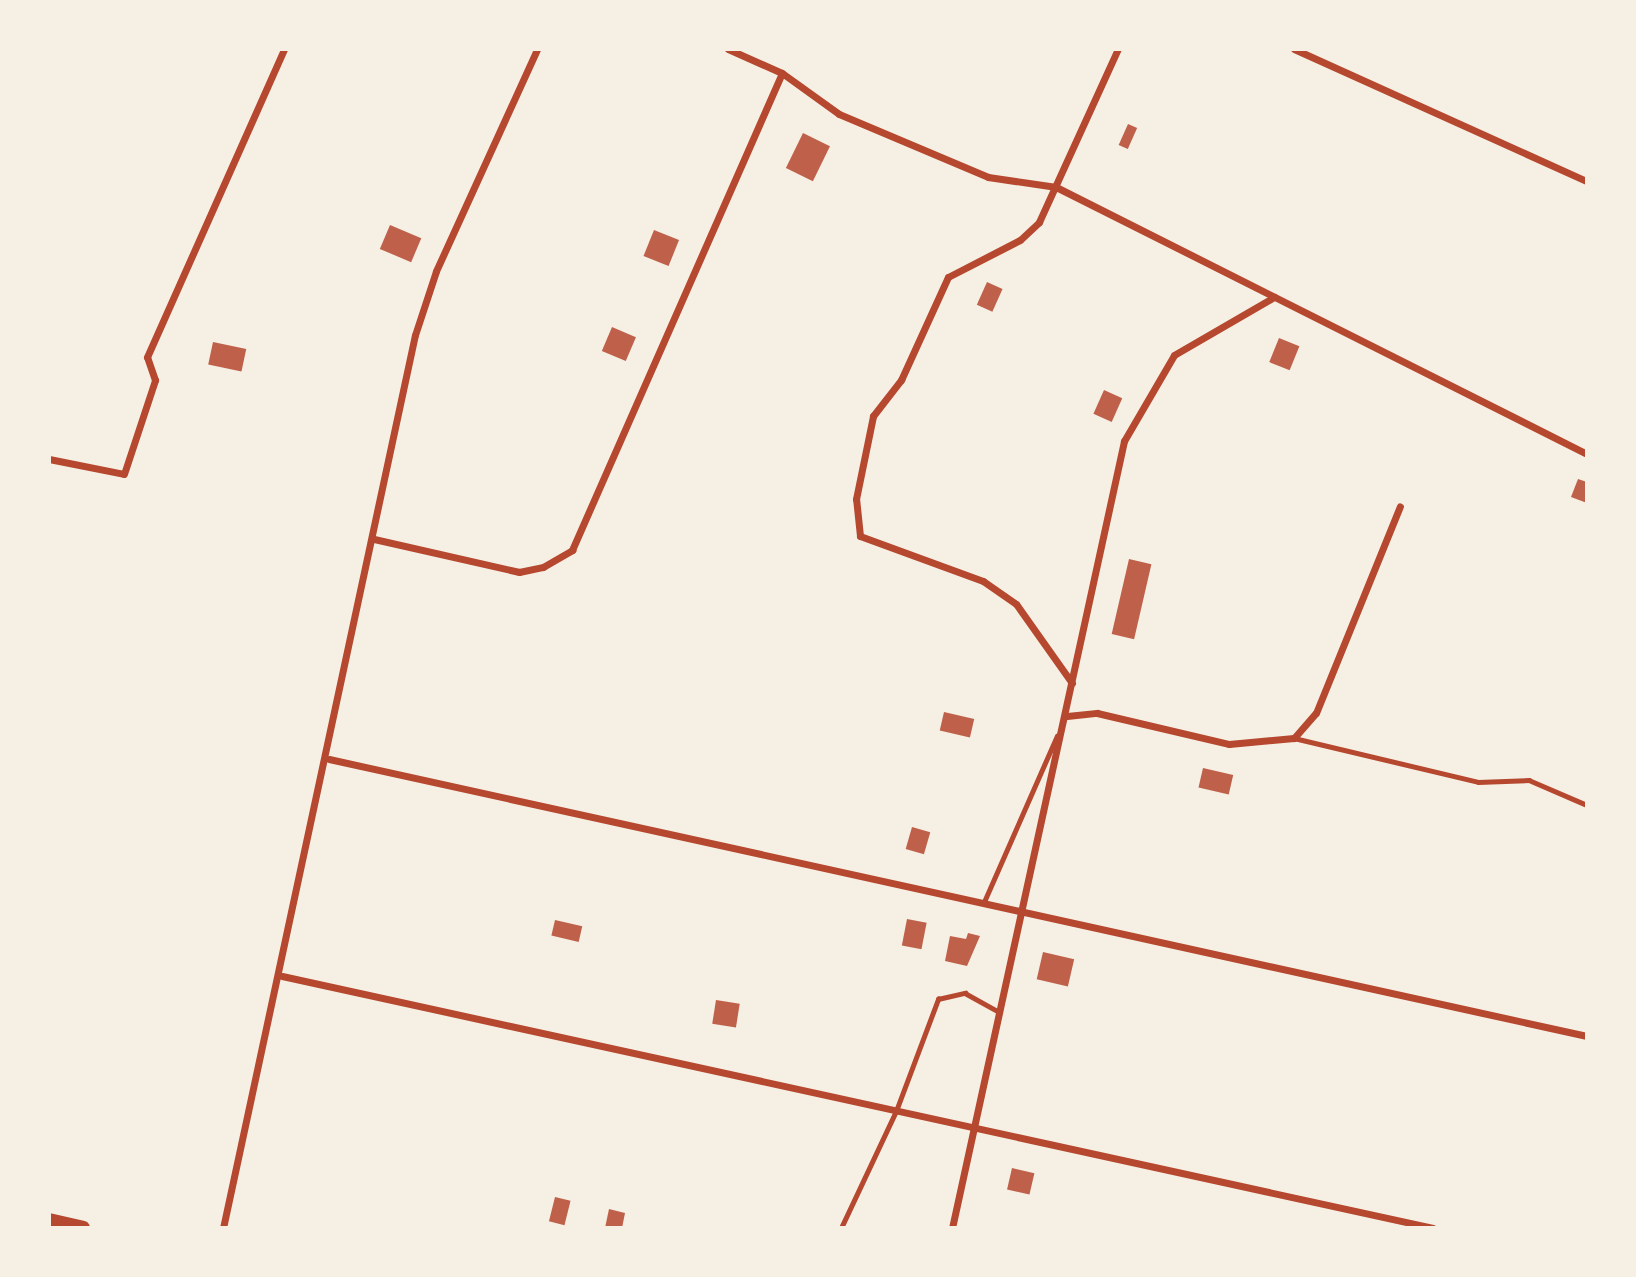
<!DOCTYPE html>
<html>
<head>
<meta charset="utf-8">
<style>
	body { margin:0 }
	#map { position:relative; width:1636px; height:1277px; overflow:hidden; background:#f6efe4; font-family:Literata,serif }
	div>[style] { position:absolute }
	.building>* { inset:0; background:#bf614a; transform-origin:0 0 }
	.service>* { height:4.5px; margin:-2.25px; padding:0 2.25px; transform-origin:2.25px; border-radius:2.25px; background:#b5482f }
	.minor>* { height:7px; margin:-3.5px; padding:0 3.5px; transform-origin:3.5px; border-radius:3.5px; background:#b5482f }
	.primary>* { height:14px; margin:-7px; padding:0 7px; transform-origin:7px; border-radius:7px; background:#b5482f }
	span { translate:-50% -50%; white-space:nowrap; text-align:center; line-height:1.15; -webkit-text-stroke:7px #f6efe4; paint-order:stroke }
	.frame { position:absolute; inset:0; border:51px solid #f6efe4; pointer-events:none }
</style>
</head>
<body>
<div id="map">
	<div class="building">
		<i style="left:1128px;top:124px;width:10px;height:23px;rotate:24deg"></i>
		<i style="left:803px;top:133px;width:30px;height:39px;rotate:26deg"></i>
		<i style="left:390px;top:225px;width:34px;height:26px;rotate:23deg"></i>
		<i style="left:654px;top:230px;width:27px;height:28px;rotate:22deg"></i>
		<i style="left:987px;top:282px;width:17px;height:25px;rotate:24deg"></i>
		<i style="left:612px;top:327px;width:26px;height:26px;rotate:23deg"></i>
		<i style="left:1279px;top:338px;width:22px;height:26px;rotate:22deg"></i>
		<i style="left:213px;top:342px;width:34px;height:23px;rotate:12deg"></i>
		<i style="left:1104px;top:390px;width:20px;height:26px;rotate:24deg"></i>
		<i style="clip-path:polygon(1578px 479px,1587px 482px,1587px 503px,1571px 497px)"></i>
		<i style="left:1129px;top:559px;width:23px;height:77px;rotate:13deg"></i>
		<i style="left:944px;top:712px;width:31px;height:19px;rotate:13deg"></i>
		<i style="left:1203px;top:768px;width:31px;height:20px;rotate:13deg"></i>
		<i style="left:912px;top:827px;width:19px;height:23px;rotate:16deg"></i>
		<i style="left:907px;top:919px;width:20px;height:27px;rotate:11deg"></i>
		<i style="left:555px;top:920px;width:28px;height:16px;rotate:13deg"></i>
		<i style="clip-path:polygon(968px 933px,980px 936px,967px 966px,945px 961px,950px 936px,966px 939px)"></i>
		<i style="left:1043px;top:952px;width:32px;height:28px;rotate:13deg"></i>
		<i style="left:716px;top:1000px;width:24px;height:24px;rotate:9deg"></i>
		<i style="left:1012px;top:1168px;width:23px;height:22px;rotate:13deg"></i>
		<i style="left:555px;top:1197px;width:16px;height:25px;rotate:14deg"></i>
		<i style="clip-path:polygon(609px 1209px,625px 1213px,622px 1228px,605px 1228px)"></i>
	</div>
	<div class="service">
		<i style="left:1294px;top:738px;width:189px;rotate:13.4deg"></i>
		<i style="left:1478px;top:782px;width:51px;rotate:-2.2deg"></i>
		<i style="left:1529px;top:780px;width:63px;rotate:23.3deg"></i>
		<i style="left:984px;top:902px;width:181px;rotate:-66.3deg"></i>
		<i style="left:841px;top:1228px;width:129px;rotate:-64.8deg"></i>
		<i style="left:896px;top:1111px;width:120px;rotate:-69.4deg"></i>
		<i style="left:938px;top:999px;width:28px;rotate:-13deg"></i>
		<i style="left:965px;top:993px;width:39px;rotate:29deg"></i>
	</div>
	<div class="minor">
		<i style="left:728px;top:49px;width:59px;rotate:24deg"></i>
		<i style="left:782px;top:73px;width:70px;rotate:35.7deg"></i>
		<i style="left:839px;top:114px;width:162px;rotate:22.9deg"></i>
		<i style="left:988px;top:177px;width:69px;rotate:8.4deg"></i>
		<i style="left:1056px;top:187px;width:594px;rotate:26.69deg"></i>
		<i style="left:1294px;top:49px;width:321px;rotate:24.3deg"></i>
		<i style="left:49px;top:459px;width:76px;rotate:11.3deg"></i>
		<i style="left:124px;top:474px;width:99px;rotate:-71.7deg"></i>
		<i style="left:155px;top:380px;width:24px;rotate:-109deg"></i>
		<i style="left:147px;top:357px;width:337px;rotate:-66deg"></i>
		<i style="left:374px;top:539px;width:149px;rotate:12.8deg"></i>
		<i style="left:519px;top:572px;width:25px;rotate:-12deg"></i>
		<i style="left:543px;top:567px;width:34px;rotate:-30deg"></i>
		<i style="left:572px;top:550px;width:521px;rotate:-66.24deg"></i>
		<i style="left:1072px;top:683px;width:97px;rotate:-125.3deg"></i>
		<i style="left:1016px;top:604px;width:40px;rotate:-145.1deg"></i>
		<i style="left:983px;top:581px;width:131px;rotate:-159.9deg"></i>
		<i style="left:860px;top:536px;width:37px;rotate:-96deg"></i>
		<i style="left:856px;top:499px;width:85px;rotate:-78.4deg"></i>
		<i style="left:873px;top:416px;width:46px;rotate:-52.1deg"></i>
		<i style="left:901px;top:380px;width:113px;rotate:-65.5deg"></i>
		<i style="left:948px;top:277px;width:81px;rotate:-27.2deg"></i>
		<i style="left:1020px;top:240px;width:26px;rotate:-43deg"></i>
		<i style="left:1039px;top:222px;width:190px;rotate:-65.5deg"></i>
		<i style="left:1067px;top:716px;width:30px;rotate:-6deg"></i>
		<i style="left:1097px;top:713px;width:136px;rotate:13.2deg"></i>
		<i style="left:1229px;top:744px;width:65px;rotate:-5.3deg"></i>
		<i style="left:1294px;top:738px;width:33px;rotate:-49deg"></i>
		<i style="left:1316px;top:713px;width:223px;rotate:-67.9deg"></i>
		<i style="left:329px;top:759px;width:1288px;rotate:12.42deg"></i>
		<i style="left:282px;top:976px;width:1178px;rotate:12.35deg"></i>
		<i style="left:223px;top:1228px;width:913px;rotate:-77.87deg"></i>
		<i style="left:415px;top:335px;width:67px;rotate:-71.8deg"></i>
		<i style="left:436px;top:271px;width:244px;rotate:-65.5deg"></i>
		<i style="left:952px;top:1228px;width:806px;rotate:-77.67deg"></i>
		<i style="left:1124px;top:441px;width:99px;rotate:-59.8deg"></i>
		<i style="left:1174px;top:355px;width:116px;rotate:-30.1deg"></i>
	</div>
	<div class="primary">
		<i style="left:49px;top:1220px;width:35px;rotate:13deg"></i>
	</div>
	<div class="frame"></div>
</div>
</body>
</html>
